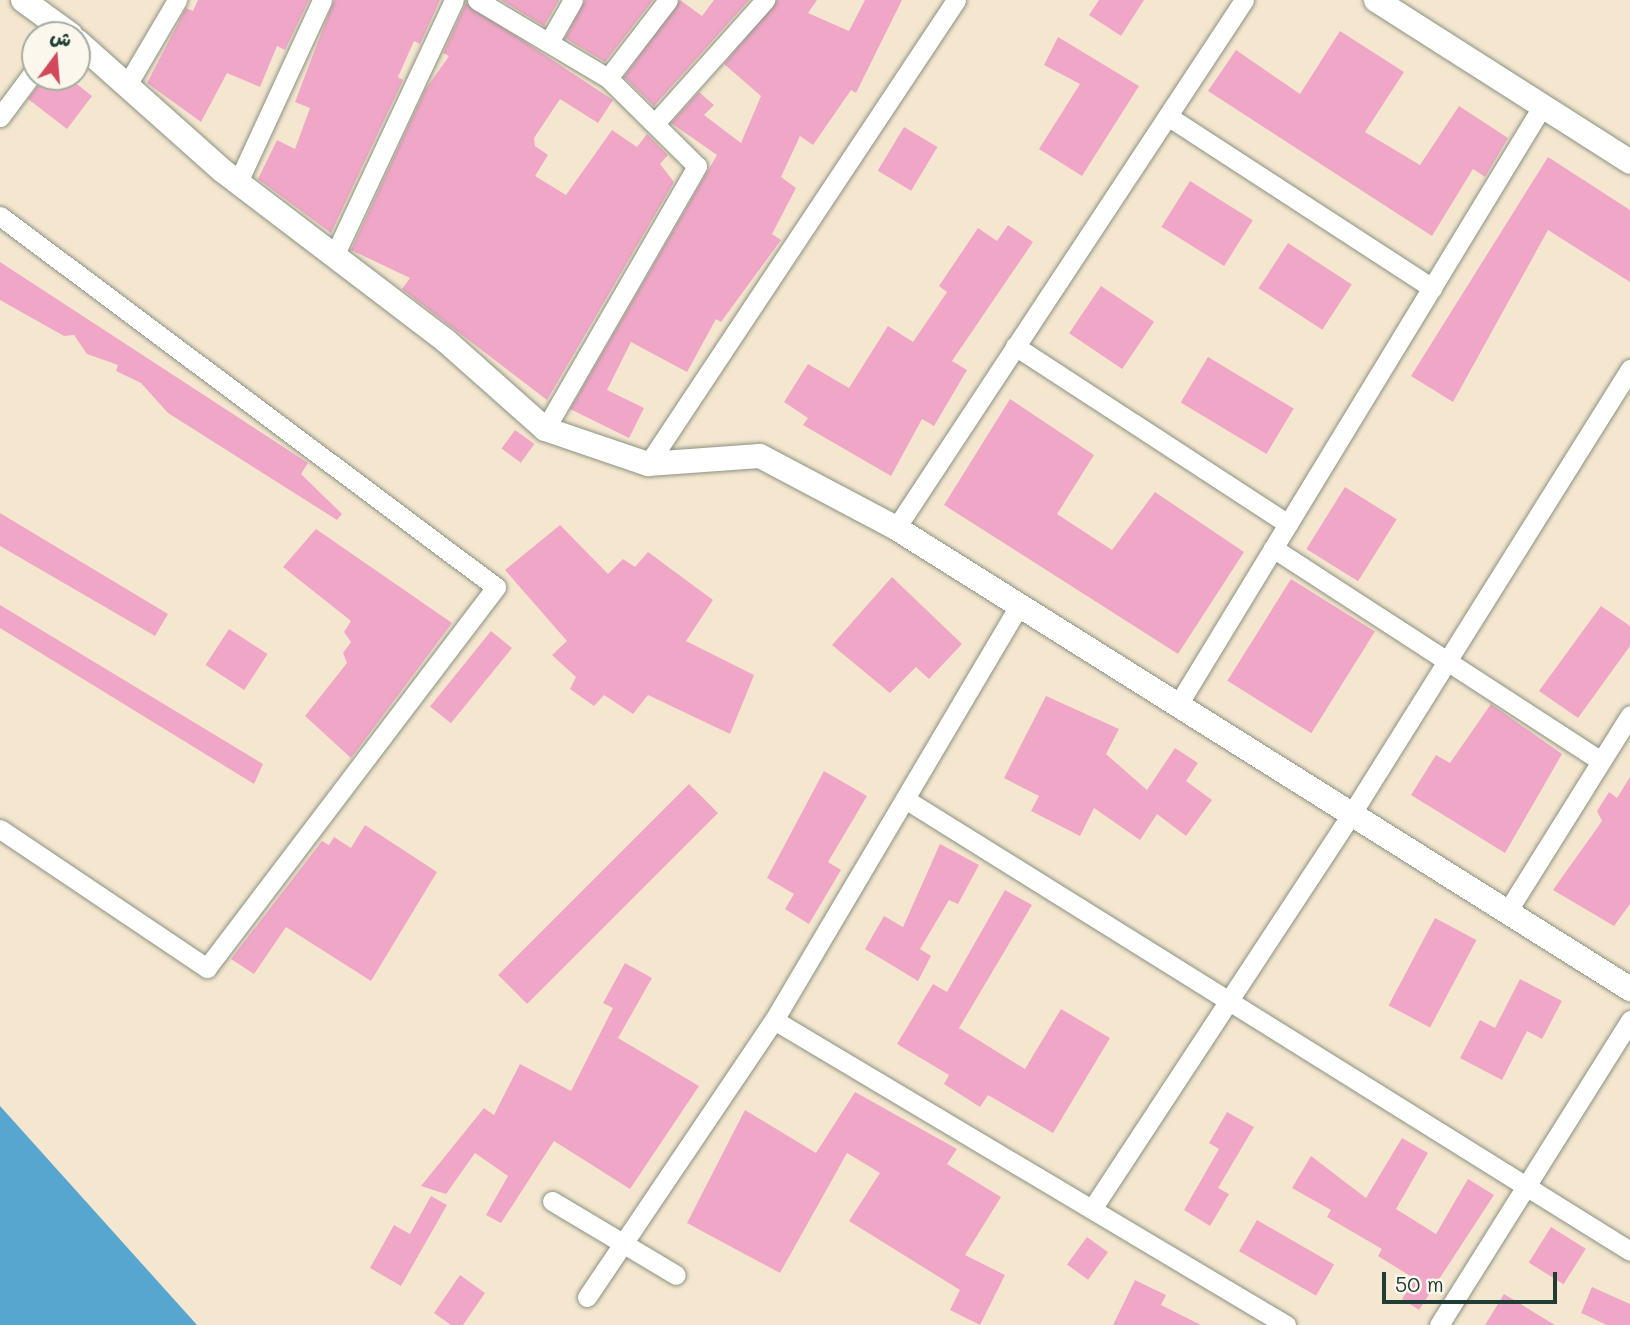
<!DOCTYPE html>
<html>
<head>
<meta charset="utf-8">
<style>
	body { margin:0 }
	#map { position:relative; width:1630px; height:1325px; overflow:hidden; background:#f5e7cf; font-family:Mali,"Playpen Sans Arabic",sans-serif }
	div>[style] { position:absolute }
	.water>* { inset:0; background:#56a6d0 }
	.building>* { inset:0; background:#f0a7c7; transform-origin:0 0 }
	.roads { filter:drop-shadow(0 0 2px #8a9282) drop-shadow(0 0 2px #8a9282) }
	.minor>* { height:19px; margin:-9.5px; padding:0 9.5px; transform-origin:9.5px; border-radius:9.5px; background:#fff }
	.tertiary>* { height:24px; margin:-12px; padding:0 12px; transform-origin:12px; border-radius:12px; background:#fff }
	span { translate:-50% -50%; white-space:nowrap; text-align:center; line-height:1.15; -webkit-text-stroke:5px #fbf7ec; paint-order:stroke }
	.north { position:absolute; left:21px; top:21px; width:70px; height:70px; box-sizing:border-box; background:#fbf7ec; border:2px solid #a3ada2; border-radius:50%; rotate:16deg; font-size:19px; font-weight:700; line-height:28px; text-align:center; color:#1f3d34 }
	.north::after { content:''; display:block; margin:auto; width:24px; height:32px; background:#d1495b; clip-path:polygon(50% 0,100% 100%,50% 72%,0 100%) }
	.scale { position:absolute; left:1382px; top:1272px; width:175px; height:32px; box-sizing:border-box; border:4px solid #1f3d34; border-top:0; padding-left:9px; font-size:21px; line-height:24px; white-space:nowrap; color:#1f3d34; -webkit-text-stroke:5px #fbf7ec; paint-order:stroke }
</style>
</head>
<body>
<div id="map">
	<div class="water">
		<i style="clip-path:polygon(0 1106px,197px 1325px,0 1325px)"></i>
	</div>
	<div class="building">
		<i style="clip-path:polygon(198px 0,309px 0,285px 50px,277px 46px,260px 87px,227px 73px,201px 122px,147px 83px,186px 8px,193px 11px)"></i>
		<i style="clip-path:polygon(334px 0,440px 0,420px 44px,414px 41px,398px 77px,403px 80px,331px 233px,258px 179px,277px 140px,295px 149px,310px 108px,295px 102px)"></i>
		<i style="clip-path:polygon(501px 0,559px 0,544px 26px)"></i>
		<i style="clip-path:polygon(585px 0,653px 0,605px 62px,565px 38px)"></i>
		<i style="clip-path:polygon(680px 0,702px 16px,714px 0,749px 0,654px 106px,624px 77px)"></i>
		<i style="clip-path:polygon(777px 0,817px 0,808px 13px,849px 31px,865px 0,902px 0,856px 93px,851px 90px,813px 145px,800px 136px,781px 177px,796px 188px,772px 234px,781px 240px,721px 322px,716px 319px,687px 372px,631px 342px,607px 390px,644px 408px,629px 438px,570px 409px,717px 155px,671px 123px,699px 92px,714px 105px,704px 115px,741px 143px,761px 96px,724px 64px)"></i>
		<i style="clip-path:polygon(1099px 0,1144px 0,1121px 36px,1089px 15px)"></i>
		<i style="clip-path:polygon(466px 3px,613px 100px,598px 123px,560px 99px,534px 138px,535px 146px,548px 155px,535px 176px,566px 195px,612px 130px,637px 147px,647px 134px,668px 155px,660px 164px,674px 182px,547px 400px,402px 289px,410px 278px,351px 250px,425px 90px,449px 56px,443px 53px)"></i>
		<i style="clip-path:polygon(1340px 31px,1404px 72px,1365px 132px,1420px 165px,1459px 106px,1508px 138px,1485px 177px,1473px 169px,1432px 236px,1208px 91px,1236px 50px,1300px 94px)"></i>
		<i style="clip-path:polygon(1058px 37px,1139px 86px,1082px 176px,1039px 149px,1080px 84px,1044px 65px)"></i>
		<i style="clip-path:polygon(45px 77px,68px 77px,92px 96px,67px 129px,28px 99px)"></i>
		<i style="left:904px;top:127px;width:39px;height:51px;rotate:31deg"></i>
		<i style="clip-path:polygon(1548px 157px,1630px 210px,1630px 282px,1548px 230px,1453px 402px,1411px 376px)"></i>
		<i style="left:1190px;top:181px;width:74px;height:54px;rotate:32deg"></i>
		<i style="clip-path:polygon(1008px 225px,1033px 242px,952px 361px,967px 370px,934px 426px,922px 419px,891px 476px,803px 425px,808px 418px,784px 402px,808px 364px,849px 388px,888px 326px,913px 342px,947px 292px,939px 286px,978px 228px,997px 241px)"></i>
		<i style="left:1288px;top:243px;width:76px;height:54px;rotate:33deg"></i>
		<i style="clip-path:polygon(0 262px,308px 463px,301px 474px,342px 514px,337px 520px,168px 413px,141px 383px,116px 371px,118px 365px,87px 354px,74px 335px,64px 336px,0 300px)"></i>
		<i style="left:1101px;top:286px;width:64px;height:57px;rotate:34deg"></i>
		<i style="left:1208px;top:357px;width:100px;height:53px;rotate:31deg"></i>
		<i style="clip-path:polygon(1010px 399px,1094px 455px,1057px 514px,1112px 550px,1155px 492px,1244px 552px,1178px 654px,944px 505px)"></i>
		<i style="left:515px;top:430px;width:24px;height:23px;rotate:36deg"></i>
		<i style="left:1345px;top:487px;width:61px;height:73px;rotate:32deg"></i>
		<i style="clip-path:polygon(0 513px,168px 614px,155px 636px,0 546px)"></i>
		<i style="clip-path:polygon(560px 525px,608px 574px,623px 559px,635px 567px,648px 552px,713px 600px,686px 641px,754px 675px,730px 734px,648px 695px,633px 714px,604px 695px,594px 706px,570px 689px,576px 677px,552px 655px,567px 641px,505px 570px)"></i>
		<i style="clip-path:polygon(316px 529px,452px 623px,351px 758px,305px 716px,347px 663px,343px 653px,351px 642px,344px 632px,351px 621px,283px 567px)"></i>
		<i style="clip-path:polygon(892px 577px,962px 644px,929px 679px,916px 667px,890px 693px,832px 645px)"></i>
		<i style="left:1291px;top:579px;width:99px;height:120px;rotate:32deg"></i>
		<i style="clip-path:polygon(0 605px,263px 764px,254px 784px,0 628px)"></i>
		<i style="clip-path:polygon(1601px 606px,1630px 626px,1630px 646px,1578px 718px,1539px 691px)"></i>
		<i style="left:229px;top:629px;width:46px;height:43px;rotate:33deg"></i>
		<i style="left:491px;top:631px;width:27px;height:97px;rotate:39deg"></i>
		<i style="clip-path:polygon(1046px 696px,1119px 729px,1106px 754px,1147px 790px,1175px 748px,1198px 763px,1186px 781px,1212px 800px,1186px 836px,1157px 814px,1140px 840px,1094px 808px,1080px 836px,1031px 811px,1039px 796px,1004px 778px)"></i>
		<i style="clip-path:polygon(1491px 704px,1562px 754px,1505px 853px,1411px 795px,1436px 755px,1450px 763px)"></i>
		<i style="clip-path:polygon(824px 771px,867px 796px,828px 862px,841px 870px,809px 924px,785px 909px,794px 894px,767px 878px)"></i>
		<i style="clip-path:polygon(1630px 777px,1630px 904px,1614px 926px,1553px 890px,1602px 821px,1597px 811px,1609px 792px,1617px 798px)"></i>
		<i style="left:689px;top:784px;width:41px;height:270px;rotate:45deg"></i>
		<i style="clip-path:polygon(365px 825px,437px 872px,371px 981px,286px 927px,254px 974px,231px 959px,322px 841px,329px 845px,334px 837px,351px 848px)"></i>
		<i style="clip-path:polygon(940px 844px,979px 865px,958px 904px,949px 900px,920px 949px,931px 956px,918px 981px,865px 949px,884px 916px,903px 927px)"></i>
		<i style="clip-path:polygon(1005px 890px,1032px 905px,959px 1028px,1025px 1069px,1061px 1009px,1110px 1038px,1053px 1133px,988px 1095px,980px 1107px,944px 1084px,949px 1075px,897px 1044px,933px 984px,947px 992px)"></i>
		<i style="left:1435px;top:918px;width:47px;height:99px;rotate:28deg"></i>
		<i style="clip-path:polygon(625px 963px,652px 978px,618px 1038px,699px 1086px,630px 1189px,554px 1141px,501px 1223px,486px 1215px,508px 1176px,475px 1153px,446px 1194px,421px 1186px,484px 1108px,494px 1115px,520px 1064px,571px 1091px,613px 1008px,603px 1003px)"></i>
		<i style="clip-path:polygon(1520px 979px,1562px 1001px,1542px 1039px,1527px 1031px,1502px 1080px,1460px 1058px,1480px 1020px,1495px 1028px)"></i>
		<i style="clip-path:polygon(855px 1092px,957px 1149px,947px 1164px,1001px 1197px,965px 1255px,1005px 1275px,980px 1325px,950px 1310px,960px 1290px,849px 1221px,880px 1173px,847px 1153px,780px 1273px,687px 1223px,745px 1110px,816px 1153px)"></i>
		<i style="clip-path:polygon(1227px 1112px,1254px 1127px,1218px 1188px,1229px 1194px,1210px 1226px,1184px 1210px,1219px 1149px,1209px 1143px)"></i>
		<i style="clip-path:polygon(1402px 1138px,1428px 1153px,1396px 1209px,1436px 1234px,1468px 1179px,1494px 1195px,1419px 1310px,1402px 1299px,1415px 1279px,1378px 1256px,1382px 1249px,1327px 1217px,1331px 1210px,1292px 1188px,1311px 1156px,1366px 1198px)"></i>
		<i style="clip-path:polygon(431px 1196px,447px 1205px,401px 1286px,370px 1268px,394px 1225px,410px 1234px)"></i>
		<i style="left:1257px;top:1220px;width:89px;height:36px;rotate:30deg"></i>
		<i style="left:1551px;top:1227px;width:41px;height:42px;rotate:32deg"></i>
		<i style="left:1087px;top:1237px;width:26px;height:34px;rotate:36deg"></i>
		<i style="clip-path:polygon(460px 1275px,485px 1293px,463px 1325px,451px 1325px,434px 1313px)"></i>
		<i style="clip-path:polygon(1135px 1280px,1166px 1295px,1161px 1305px,1201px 1325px,1113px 1325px)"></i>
		<i style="clip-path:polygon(1592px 1287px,1630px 1304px,1630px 1325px,1607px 1325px,1581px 1313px)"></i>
		<i style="clip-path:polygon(1504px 1294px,1555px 1325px,1485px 1325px)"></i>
	</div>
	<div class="roads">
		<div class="minor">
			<i style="left:477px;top:0;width:152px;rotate:30.8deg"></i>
			<i style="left:608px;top:78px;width:125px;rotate:44.7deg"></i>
			<i style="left:697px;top:166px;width:304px;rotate:120deg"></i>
			<i style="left:549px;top:42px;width:48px;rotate:-60.3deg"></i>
			<i style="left:608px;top:78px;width:98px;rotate:-52.4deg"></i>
			<i style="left:127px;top:85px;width:99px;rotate:-59.5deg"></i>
			<i style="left:0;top:117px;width:59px;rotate:-53.3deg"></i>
			<i style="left:1169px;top:117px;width:314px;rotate:33deg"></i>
			<i style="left:656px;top:122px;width:164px;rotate:-48.2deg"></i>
			<i style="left:238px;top:182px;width:200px;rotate:-65.2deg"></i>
			<i style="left:0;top:216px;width:619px;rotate:36.8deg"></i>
			<i style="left:496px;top:587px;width:478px;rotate:127.2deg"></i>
			<i style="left:207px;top:968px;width:249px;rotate:-146.1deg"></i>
			<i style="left:335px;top:254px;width:280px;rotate:-64.9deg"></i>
			<i style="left:1015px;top:346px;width:326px;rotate:33.1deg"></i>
			<i style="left:648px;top:464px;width:557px;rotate:-56.42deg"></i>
			<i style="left:896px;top:528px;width:632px;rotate:-56.61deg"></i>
			<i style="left:1273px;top:548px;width:391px;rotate:33deg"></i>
			<i style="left:1179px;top:703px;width:700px;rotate:-58.67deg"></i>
			<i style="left:905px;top:799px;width:854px;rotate:31.94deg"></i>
			<i style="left:1507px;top:912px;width:232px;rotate:-58deg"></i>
			<i style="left:774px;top:1020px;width:596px;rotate:30.78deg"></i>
			<i style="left:552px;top:1201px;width:144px;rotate:30.8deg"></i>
			<i style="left:1092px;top:1209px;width:474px;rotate:-56.7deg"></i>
			<i style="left:1352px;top:813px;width:524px;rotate:-57.95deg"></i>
			<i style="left:587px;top:1297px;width:334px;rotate:-56deg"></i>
			<i style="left:774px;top:1020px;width:479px;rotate:-59.4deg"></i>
			<i style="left:1439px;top:1325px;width:360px;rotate:-57.9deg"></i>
		</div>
		<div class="tertiary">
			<i style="left:23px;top:0;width:59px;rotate:36.1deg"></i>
			<i style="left:1376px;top:0;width:301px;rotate:32.5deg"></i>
			<i style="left:77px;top:41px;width:195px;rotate:41.7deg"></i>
			<i style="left:223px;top:171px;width:280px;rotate:37.3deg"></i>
			<i style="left:446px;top:341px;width:132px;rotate:41.6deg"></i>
			<i style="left:545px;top:429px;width:109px;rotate:18.8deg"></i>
			<i style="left:648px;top:464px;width:112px;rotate:-4.1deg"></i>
			<i style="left:760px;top:456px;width:154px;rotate:27.9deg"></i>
			<i style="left:896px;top:528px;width:867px;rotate:32.13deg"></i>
		</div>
	</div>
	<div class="north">ش</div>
	<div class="scale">50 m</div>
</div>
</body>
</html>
